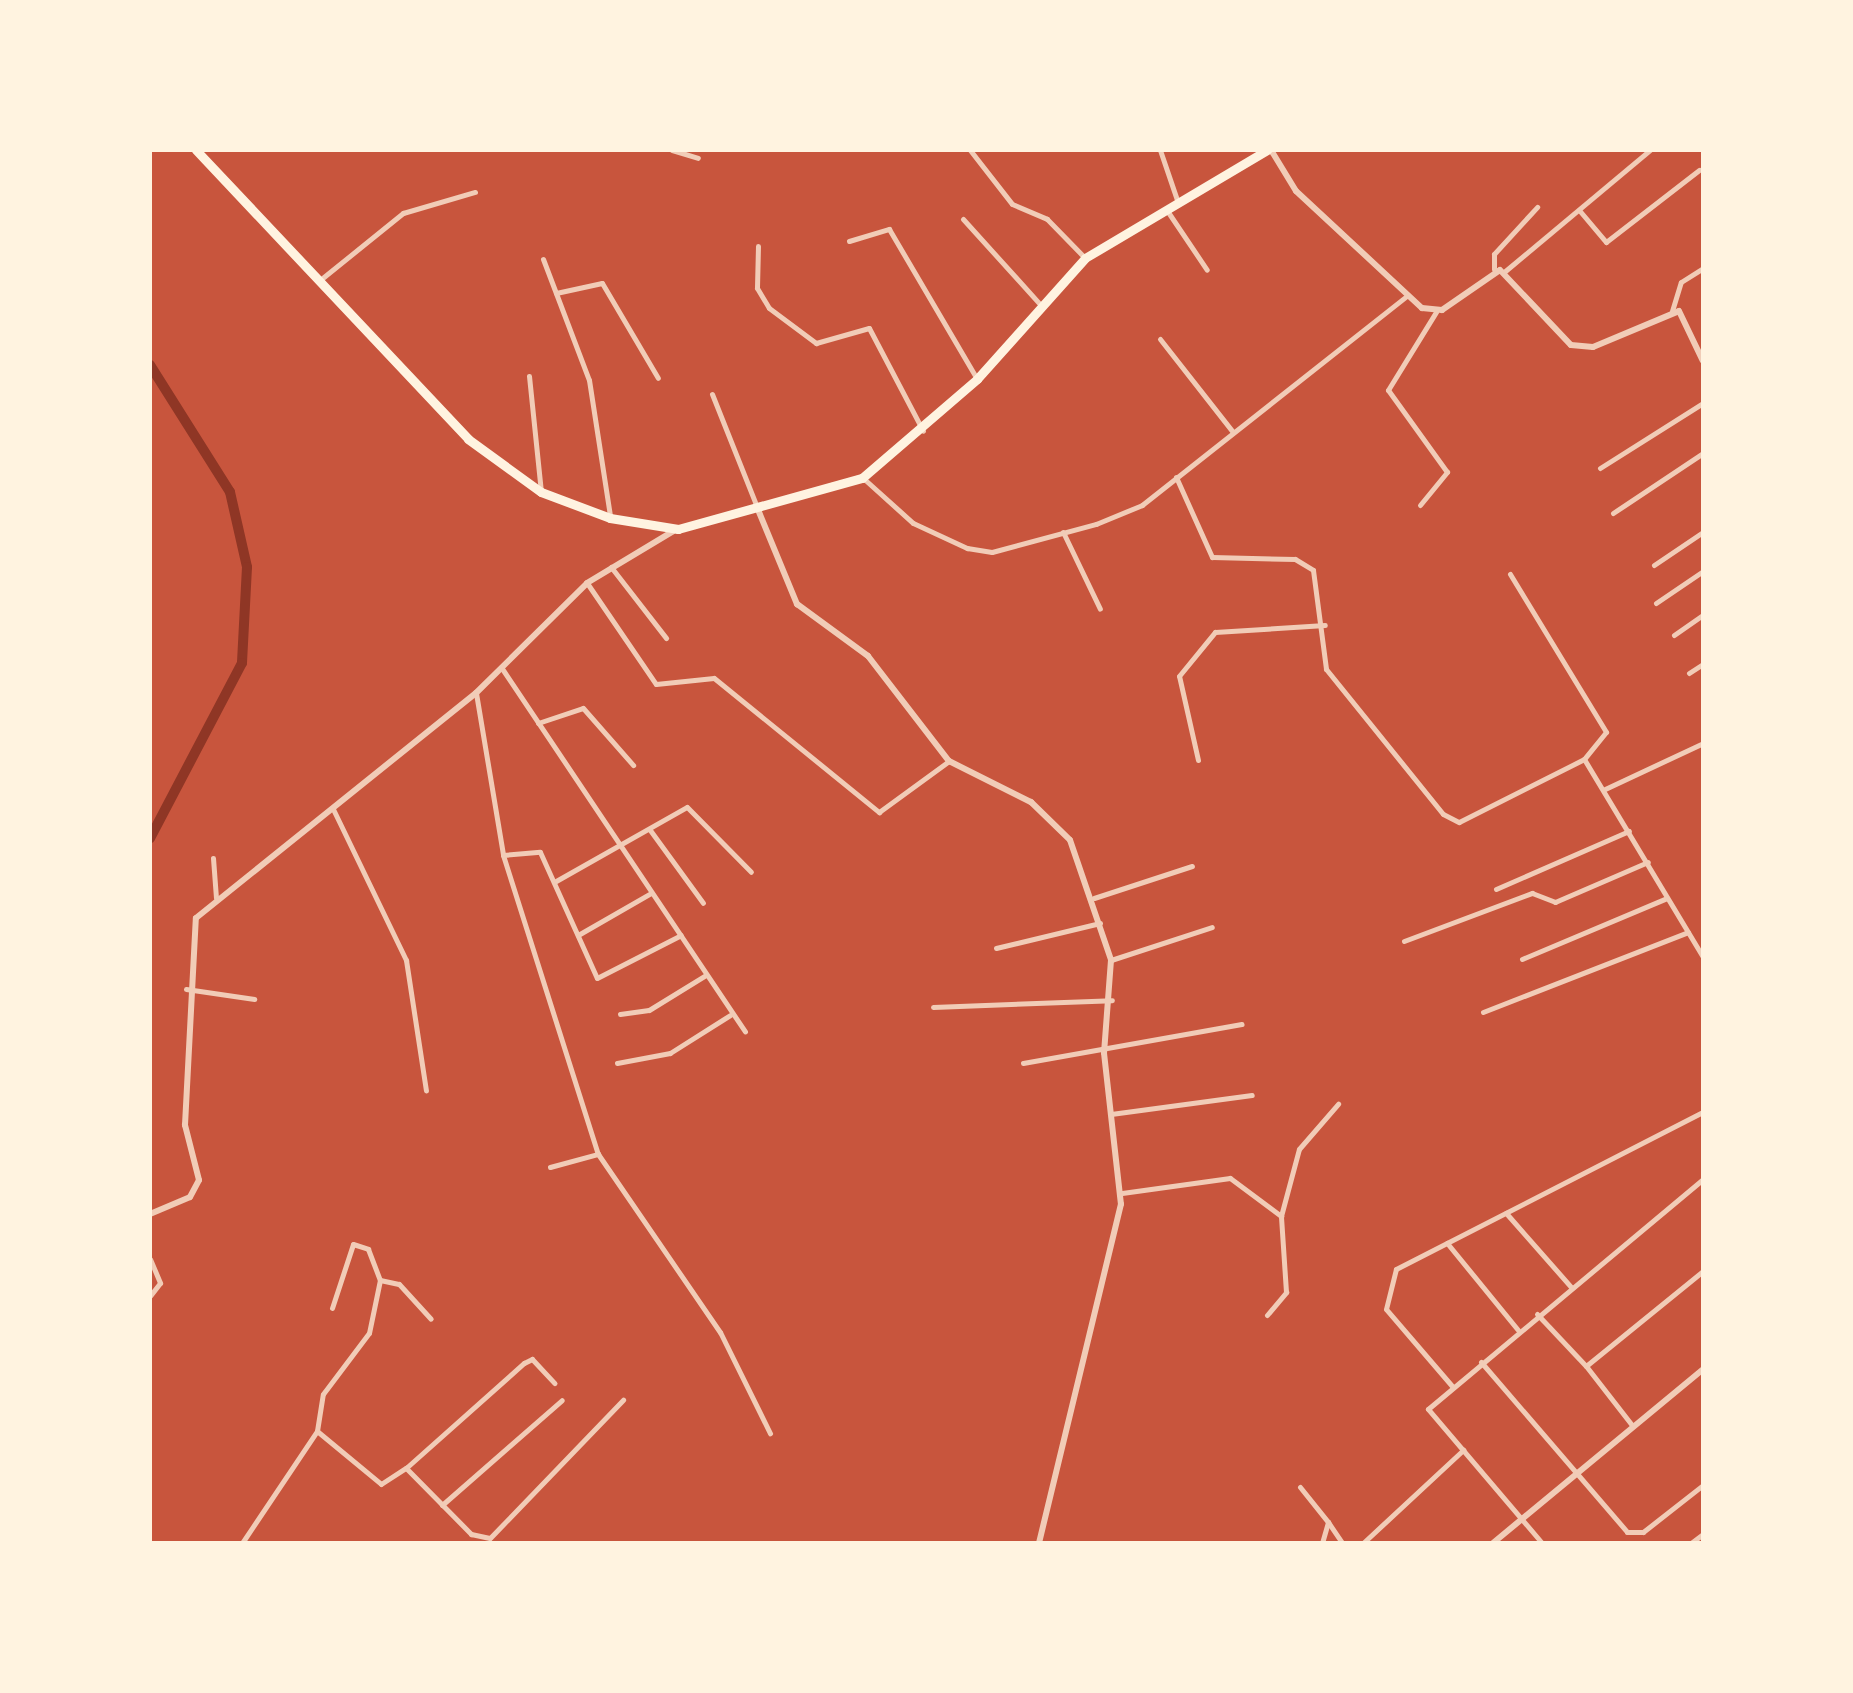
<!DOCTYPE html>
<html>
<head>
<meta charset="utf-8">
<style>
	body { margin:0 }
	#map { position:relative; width:1853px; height:1693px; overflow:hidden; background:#c8553d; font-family:Montserrat,sans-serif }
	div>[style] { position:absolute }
	.canal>* { height:10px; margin:-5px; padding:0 5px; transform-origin:5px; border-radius:5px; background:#8f3625 }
	.minor>* { height:5px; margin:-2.5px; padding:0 2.5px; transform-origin:2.5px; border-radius:2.5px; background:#f1ccb7 }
	.tertiary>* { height:6px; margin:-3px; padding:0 3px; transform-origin:3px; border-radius:3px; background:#f1ccb7 }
	.primary>* { height:9px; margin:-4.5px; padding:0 4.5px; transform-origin:4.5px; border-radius:4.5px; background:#fff3e0 }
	span { translate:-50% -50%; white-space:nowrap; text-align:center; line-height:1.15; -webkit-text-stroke:10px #fff3e0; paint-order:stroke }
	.frame { position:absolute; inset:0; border:152px solid #fff3e0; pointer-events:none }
</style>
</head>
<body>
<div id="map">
	<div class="canal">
		<i style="left:150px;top:365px;width:150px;rotate:57.8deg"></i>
		<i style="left:230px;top:492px;width:77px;rotate:77.2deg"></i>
		<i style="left:247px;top:567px;width:96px;rotate:93deg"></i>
		<i style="left:242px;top:663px;width:198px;rotate:117.7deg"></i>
	</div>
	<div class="minor">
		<i style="left:672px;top:150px;width:27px;rotate:17deg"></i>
		<i style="left:970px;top:150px;width:68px;rotate:52.1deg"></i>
		<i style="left:1012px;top:204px;width:38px;rotate:23deg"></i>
		<i style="left:1047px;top:219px;width:54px;rotate:45.7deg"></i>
		<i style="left:1160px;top:150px;width:53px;rotate:71.2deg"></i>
		<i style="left:1166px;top:209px;width:73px;rotate:56.1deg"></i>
		<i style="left:1579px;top:210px;width:42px;rotate:49.8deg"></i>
		<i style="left:1606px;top:242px;width:118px;rotate:-37.7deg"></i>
		<i style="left:963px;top:219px;width:113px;rotate:47.9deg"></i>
		<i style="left:849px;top:241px;width:42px;rotate:-16.7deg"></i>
		<i style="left:889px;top:229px;width:174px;rotate:59.6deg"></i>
		<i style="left:758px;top:246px;width:42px;rotate:91.4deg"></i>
		<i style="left:757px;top:288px;width:23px;rotate:59deg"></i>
		<i style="left:769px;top:308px;width:59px;rotate:36.7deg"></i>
		<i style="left:816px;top:343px;width:55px;rotate:-15.8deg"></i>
		<i style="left:869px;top:328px;width:116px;rotate:62.3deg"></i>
		<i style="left:543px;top:259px;width:129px;rotate:69.2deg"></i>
		<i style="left:589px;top:380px;width:138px;rotate:81.2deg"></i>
		<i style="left:1494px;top:269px;width:15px;rotate:-90deg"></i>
		<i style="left:1494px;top:254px;width:64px;rotate:-47.5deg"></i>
		<i style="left:1504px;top:272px;width:190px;rotate:-39.9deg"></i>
		<i style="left:320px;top:280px;width:107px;rotate:-38.9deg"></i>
		<i style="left:403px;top:213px;width:75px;rotate:-16.3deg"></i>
		<i style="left:556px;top:293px;width:47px;rotate:-12.3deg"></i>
		<i style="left:602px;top:283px;width:110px;rotate:59.5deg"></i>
		<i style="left:1672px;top:311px;width:30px;rotate:-73deg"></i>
		<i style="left:1681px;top:282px;width:26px;rotate:-32deg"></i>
		<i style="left:1160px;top:339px;width:118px;rotate:51.9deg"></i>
		<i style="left:529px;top:376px;width:117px;rotate:84.1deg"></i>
		<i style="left:712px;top:394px;width:122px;rotate:68.3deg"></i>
		<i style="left:1600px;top:468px;width:122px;rotate:-32.3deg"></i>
		<i style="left:1176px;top:477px;width:88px;rotate:65.8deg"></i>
		<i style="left:1212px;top:557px;width:83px;rotate:1.4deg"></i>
		<i style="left:1295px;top:559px;width:21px;rotate:31deg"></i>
		<i style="left:1313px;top:570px;width:100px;rotate:82.5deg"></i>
		<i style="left:1326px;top:669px;width:186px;rotate:51.1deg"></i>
		<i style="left:1443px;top:814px;width:18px;rotate:27deg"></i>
		<i style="left:1459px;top:822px;width:140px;rotate:-26.7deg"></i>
		<i style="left:1584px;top:759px;width:231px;rotate:59deg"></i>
		<i style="left:863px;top:478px;width:67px;rotate:42deg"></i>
		<i style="left:913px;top:523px;width:60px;rotate:24.8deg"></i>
		<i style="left:967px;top:548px;width:25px;rotate:9deg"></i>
		<i style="left:992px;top:552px;width:108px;rotate:-15.1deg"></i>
		<i style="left:1096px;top:524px;width:50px;rotate:-22.4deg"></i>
		<i style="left:1142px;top:505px;width:337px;rotate:-38.3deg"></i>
		<i style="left:1420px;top:505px;width:43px;rotate:-50.7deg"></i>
		<i style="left:1447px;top:472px;width:101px;rotate:-125.7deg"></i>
		<i style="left:1388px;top:390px;width:92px;rotate:-58.4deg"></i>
		<i style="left:1613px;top:513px;width:108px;rotate:-33.7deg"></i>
		<i style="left:1063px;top:532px;width:85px;rotate:64.3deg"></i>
		<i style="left:1654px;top:565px;width:59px;rotate:-34deg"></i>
		<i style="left:611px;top:567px;width:90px;rotate:52.2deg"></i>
		<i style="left:1510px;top:574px;width:185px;rotate:58.7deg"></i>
		<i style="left:1606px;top:732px;width:33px;rotate:129deg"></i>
		<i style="left:587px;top:583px;width:122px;rotate:55.7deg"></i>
		<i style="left:656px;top:684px;width:58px;rotate:-5.9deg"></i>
		<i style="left:714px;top:678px;width:213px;rotate:39.1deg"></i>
		<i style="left:879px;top:812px;width:87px;rotate:-36.1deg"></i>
		<i style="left:1656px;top:603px;width:57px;rotate:-34.2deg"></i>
		<i style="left:1674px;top:635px;width:35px;rotate:-35deg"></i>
		<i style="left:503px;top:670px;width:435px;rotate:56.2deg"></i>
		<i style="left:1689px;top:673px;width:17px;rotate:-33deg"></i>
		<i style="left:476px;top:693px;width:164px;rotate:80.5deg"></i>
		<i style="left:503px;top:855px;width:314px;rotate:72.4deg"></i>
		<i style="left:598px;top:1154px;width:216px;rotate:55.6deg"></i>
		<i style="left:720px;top:1332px;width:113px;rotate:63.7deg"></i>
		<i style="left:538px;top:723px;width:47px;rotate:-18.4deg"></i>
		<i style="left:583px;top:708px;width:76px;rotate:48.7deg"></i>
		<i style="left:1198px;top:760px;width:86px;rotate:-102.7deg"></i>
		<i style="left:1179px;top:676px;width:57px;rotate:-50.7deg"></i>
		<i style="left:1215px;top:632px;width:110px;rotate:-3.6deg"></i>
		<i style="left:1605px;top:789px;width:108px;rotate:-25.1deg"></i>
		<i style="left:333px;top:809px;width:168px;rotate:64.2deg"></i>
		<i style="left:406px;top:960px;width:132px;rotate:81.3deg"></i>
		<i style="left:650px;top:830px;width:90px;rotate:54deg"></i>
		<i style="left:503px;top:855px;width:37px;rotate:-5deg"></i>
		<i style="left:540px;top:852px;width:138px;rotate:65.7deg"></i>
		<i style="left:597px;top:978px;width:94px;rotate:-27.1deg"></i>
		<i style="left:213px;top:858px;width:40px;rotate:85.7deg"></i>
		<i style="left:556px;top:881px;width:150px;rotate:-29.5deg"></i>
		<i style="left:687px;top:807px;width:91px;rotate:45.4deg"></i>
		<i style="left:1496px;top:889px;width:145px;rotate:-23.6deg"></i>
		<i style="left:1094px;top:898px;width:103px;rotate:-18.1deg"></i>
		<i style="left:578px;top:935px;width:84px;rotate:-29.9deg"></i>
		<i style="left:1404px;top:941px;width:137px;rotate:-20.6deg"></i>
		<i style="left:1532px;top:893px;width:25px;rotate:21deg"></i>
		<i style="left:1555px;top:902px;width:101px;rotate:-23.3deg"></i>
		<i style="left:996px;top:948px;width:107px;rotate:-13.5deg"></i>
		<i style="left:1522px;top:959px;width:157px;rotate:-22.8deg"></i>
		<i style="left:1111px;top:960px;width:106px;rotate:-18.1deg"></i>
		<i style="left:186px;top:989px;width:69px;rotate:8.4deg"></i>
		<i style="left:933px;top:1007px;width:179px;rotate:-2.2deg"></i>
		<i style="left:1483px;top:1012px;width:220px;rotate:-21.3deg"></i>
		<i style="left:620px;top:1014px;width:29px;rotate:-8deg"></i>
		<i style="left:649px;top:1010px;width:67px;rotate:-31.6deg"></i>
		<i style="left:617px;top:1063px;width:54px;rotate:-10.7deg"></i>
		<i style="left:670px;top:1053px;width:71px;rotate:-32.3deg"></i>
		<i style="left:1023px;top:1063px;width:222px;rotate:-10.1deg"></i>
		<i style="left:1111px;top:1114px;width:142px;rotate:-7.7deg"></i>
		<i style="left:550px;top:1167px;width:50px;rotate:-15.2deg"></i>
		<i style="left:1122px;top:1193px;width:109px;rotate:-7.9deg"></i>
		<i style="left:1230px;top:1178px;width:64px;rotate:36.7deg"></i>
		<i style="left:1506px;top:1213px;width:98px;rotate:48.7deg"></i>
		<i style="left:1447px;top:1243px;width:112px;rotate:50.8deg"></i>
		<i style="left:150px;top:1259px;width:26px;rotate:67deg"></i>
		<i style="left:160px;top:1283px;width:16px;rotate:128deg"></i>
		<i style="left:332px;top:1308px;width:67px;rotate:-71.8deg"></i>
		<i style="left:353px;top:1244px;width:16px;rotate:18deg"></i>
		<i style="left:368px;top:1249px;width:33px;rotate:69deg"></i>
		<i style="left:1537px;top:1314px;width:71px;rotate:46.7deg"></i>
		<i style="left:1586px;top:1366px;width:151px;rotate:-39.1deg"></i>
		<i style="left:1267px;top:1315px;width:30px;rotate:-50deg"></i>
		<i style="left:1286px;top:1292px;width:76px;rotate:-93.8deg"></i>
		<i style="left:1281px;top:1216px;width:69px;rotate:-75deg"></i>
		<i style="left:1299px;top:1149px;width:60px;rotate:-49.1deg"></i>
		<i style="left:1481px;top:1362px;width:224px;rotate:49.3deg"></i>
		<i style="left:1627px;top:1532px;width:16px"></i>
		<i style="left:1643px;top:1532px;width:76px;rotate:-38.1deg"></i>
		<i style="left:1586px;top:1366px;width:75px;rotate:52.1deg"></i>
		<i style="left:1452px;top:1386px;width:101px;rotate:-130.6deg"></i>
		<i style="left:1386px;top:1309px;width:41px;rotate:-76deg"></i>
		<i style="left:1396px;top:1269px;width:345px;rotate:-27.1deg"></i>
		<i style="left:317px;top:1431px;width:83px;rotate:39.6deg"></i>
		<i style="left:381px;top:1484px;width:30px;rotate:-33deg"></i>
		<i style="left:406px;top:1468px;width:93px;rotate:45.4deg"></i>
		<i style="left:471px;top:1534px;width:19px;rotate:12deg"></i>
		<i style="left:490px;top:1538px;width:192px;rotate:-46.1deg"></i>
		<i style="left:406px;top:1468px;width:158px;rotate:-41.7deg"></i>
		<i style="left:524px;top:1363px;width:9px;rotate:-27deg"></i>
		<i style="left:532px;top:1359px;width:33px;rotate:47deg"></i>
		<i style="left:1300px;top:1487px;width:45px;rotate:51.3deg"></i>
		<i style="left:442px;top:1505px;width:159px;rotate:-41.2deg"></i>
		<i style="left:242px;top:1543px;width:135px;rotate:-56.2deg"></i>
		<i style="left:317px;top:1431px;width:37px;rotate:-81deg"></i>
		<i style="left:323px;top:1394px;width:76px;rotate:-53deg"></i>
		<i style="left:369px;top:1333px;width:54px;rotate:-78.3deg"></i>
		<i style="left:380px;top:1280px;width:19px;rotate:12deg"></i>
		<i style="left:399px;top:1284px;width:47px;rotate:47.6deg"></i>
		<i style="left:1322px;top:1543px;width:22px;rotate:-74deg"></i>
		<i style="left:1328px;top:1522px;width:25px;rotate:56deg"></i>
		<i style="left:1363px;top:1543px;width:137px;rotate:-42.9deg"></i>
		<i style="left:1542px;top:1543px;width:176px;rotate:-130.4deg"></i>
		<i style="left:1428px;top:1409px;width:359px;rotate:-39.9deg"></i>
		<i style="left:1691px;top:1543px;width:15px;rotate:-37deg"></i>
	</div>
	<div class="tertiary">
		<i style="left:1271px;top:150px;width:48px;rotate:58.6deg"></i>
		<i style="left:1296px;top:191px;width:172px;rotate:42.9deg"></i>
		<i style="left:1422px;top:308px;width:20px;rotate:6deg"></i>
		<i style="left:1442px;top:310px;width:70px;rotate:-34.6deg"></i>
		<i style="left:1500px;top:270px;width:103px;rotate:46.6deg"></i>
		<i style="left:1571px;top:345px;width:22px;rotate:5deg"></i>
		<i style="left:1593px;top:347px;width:93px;rotate:-22.7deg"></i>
		<i style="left:1679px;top:311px;width:55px;rotate:64.4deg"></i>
		<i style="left:759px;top:512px;width:100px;rotate:67.6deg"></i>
		<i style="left:797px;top:604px;width:88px;rotate:36.2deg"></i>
		<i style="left:868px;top:656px;width:133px;rotate:52.4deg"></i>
		<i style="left:949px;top:761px;width:92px;rotate:26.6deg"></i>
		<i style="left:1031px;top:802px;width:54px;rotate:44.3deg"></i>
		<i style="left:1070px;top:840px;width:127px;rotate:71.1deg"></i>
		<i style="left:1111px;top:960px;width:93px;rotate:94.3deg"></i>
		<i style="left:1104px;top:1053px;width:152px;rotate:83.6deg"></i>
		<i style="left:1121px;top:1204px;width:349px;rotate:103.6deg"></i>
		<i style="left:150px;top:1214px;width:43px;rotate:-23deg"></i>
		<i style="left:190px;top:1197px;width:19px;rotate:-62deg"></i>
		<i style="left:199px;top:1180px;width:57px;rotate:-104.3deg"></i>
		<i style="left:185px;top:1125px;width:207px;rotate:-87deg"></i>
		<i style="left:196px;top:918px;width:359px;rotate:-38.8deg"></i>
		<i style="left:476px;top:693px;width:156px;rotate:-44.7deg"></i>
		<i style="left:587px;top:583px;width:105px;rotate:-31deg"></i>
		<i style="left:1493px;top:1543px;width:273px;rotate:-39.6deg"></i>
	</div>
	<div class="primary">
		<i style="left:196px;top:150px;width:397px;rotate:46.7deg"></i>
		<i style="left:468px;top:439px;width:90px;rotate:36deg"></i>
		<i style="left:541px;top:492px;width:74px;rotate:20.6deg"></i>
		<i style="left:610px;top:518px;width:69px;rotate:9.2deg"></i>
		<i style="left:678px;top:529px;width:191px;rotate:-15.5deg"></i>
		<i style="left:862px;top:478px;width:152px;rotate:-40.7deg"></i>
		<i style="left:977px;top:379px;width:162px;rotate:-48.2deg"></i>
		<i style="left:1085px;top:258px;width:212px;rotate:-30.7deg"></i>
	</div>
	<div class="frame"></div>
</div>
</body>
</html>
